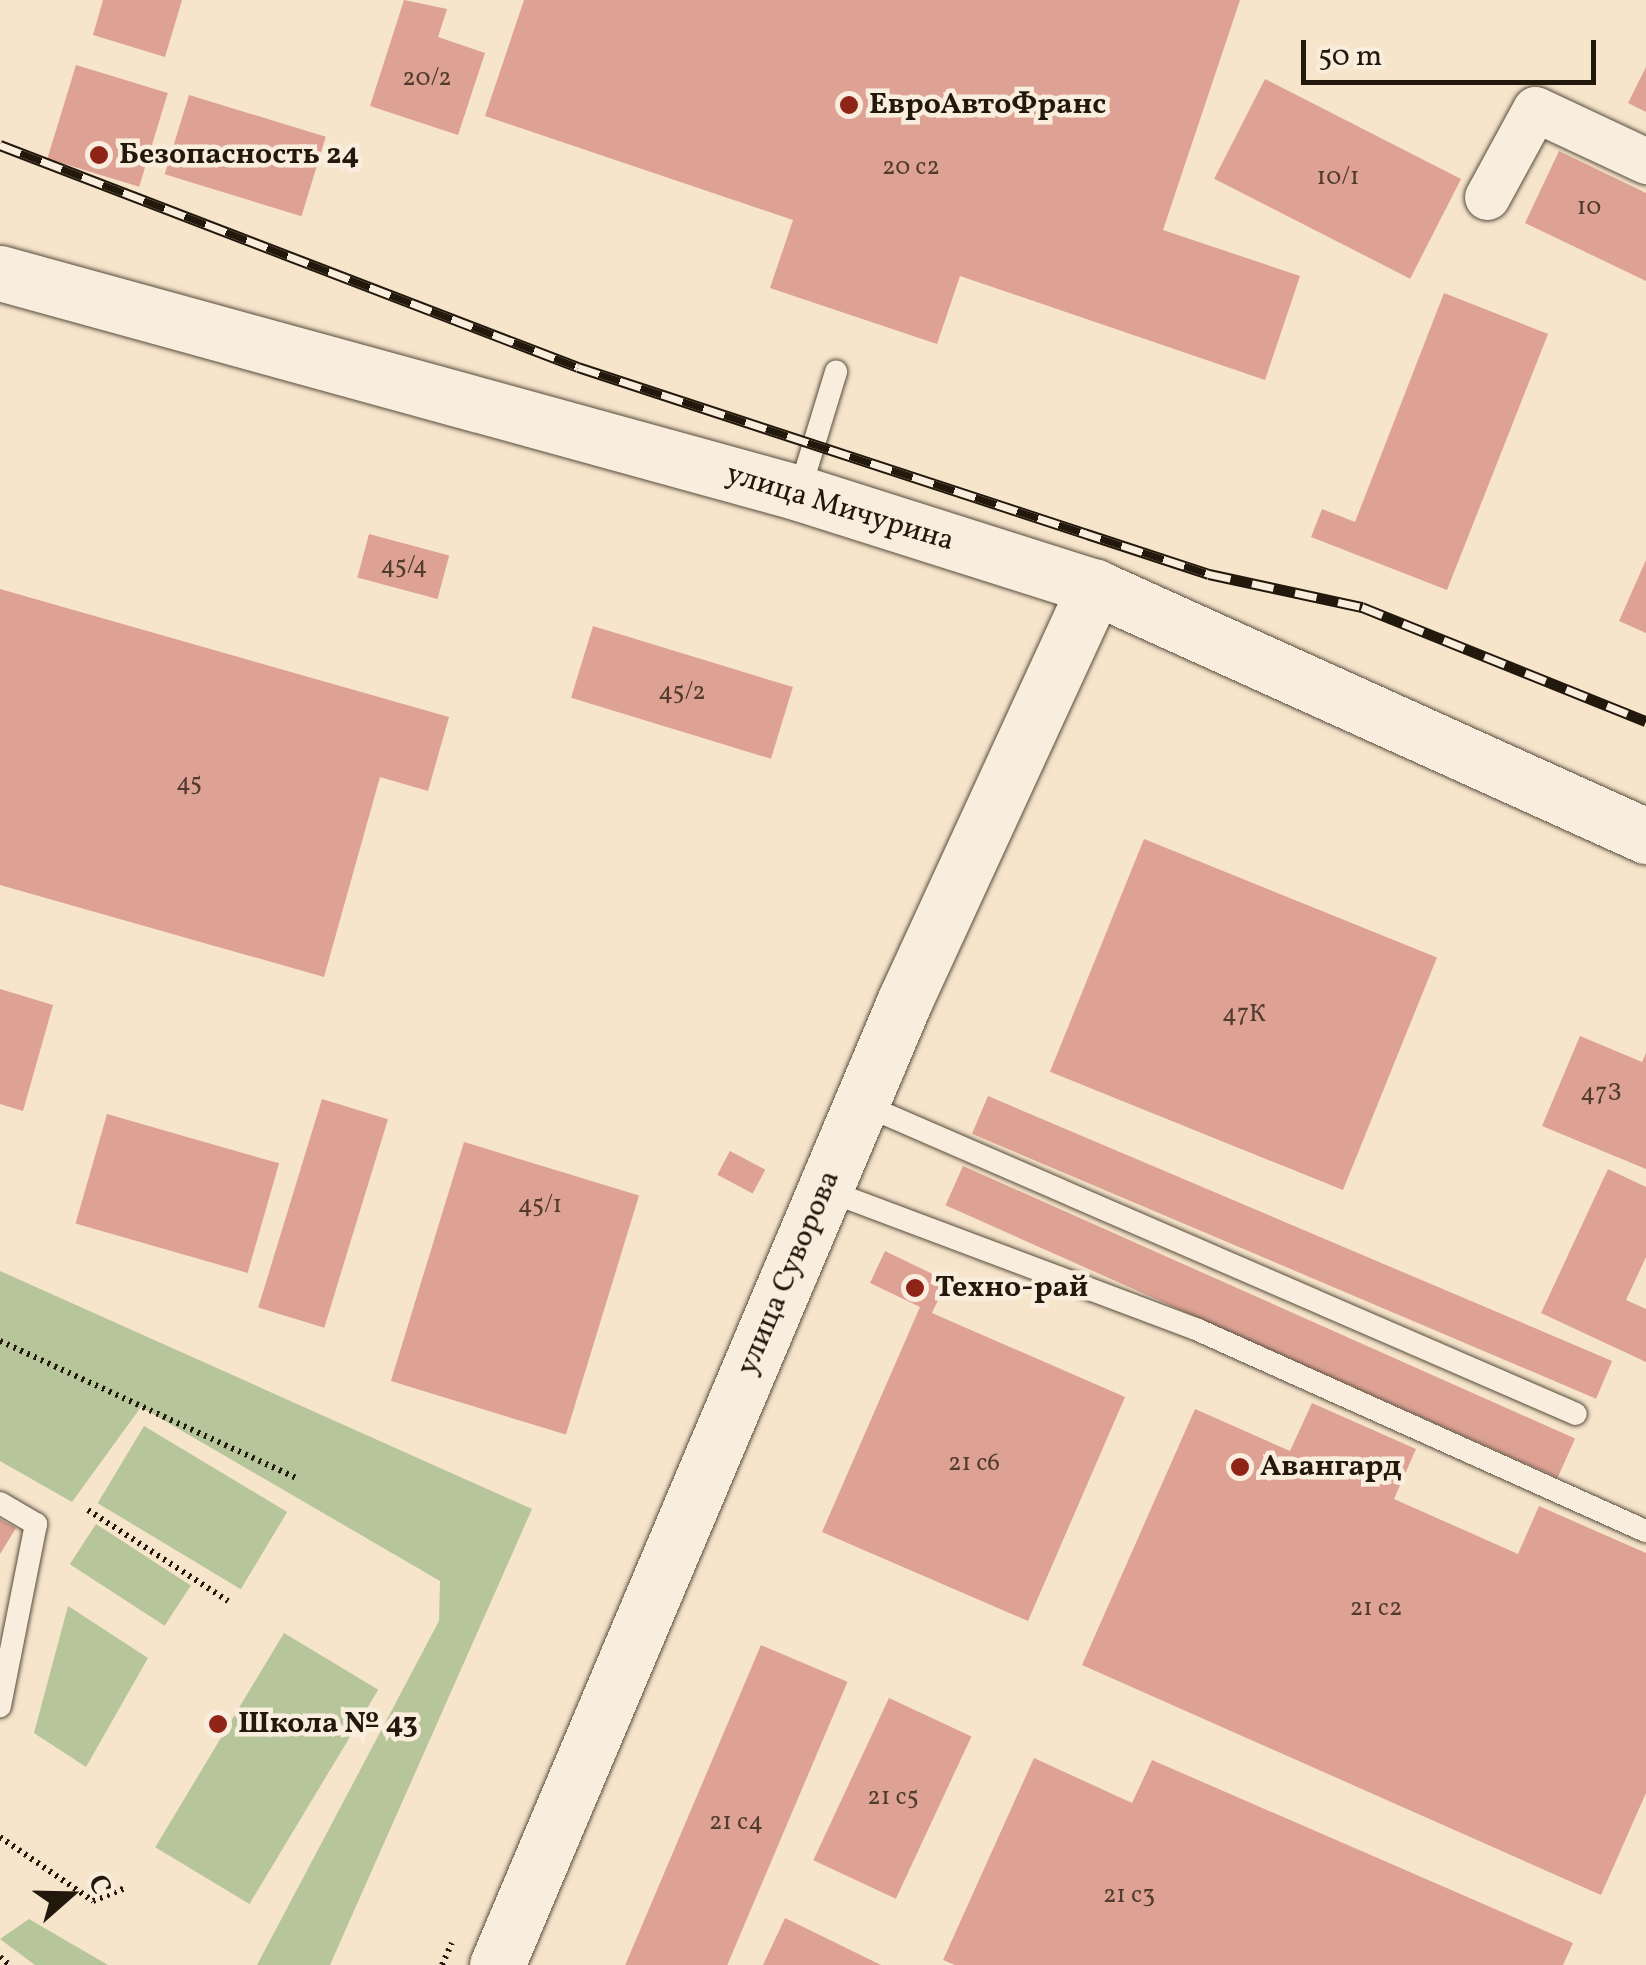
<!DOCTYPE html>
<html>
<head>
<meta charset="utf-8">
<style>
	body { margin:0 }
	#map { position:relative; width:1646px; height:1965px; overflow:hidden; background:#f6e4cb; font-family:Vollkorn,serif }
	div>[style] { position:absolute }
	.green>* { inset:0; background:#b7c59b; transform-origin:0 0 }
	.building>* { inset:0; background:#dea294; transform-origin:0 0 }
	.path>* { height:6px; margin-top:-3px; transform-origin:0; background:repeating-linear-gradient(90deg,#22190c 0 2.5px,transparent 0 7.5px) }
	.roads { filter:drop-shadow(0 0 2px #574c3c) drop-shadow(0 0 2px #574c3c) }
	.lane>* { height:22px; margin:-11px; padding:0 11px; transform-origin:11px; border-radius:11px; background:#f9eddd }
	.street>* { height:45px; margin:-22.5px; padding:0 22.5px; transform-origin:22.5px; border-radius:22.5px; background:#f9eddd }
	.secondary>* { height:55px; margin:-27.5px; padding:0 27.5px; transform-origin:27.5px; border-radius:27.5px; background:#f9eddd }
	.rail>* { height:11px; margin-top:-5.5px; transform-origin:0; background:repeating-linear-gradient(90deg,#f9eddd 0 22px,#22190c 0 44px); box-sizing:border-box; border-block:2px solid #22190c }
	.dots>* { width:28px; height:28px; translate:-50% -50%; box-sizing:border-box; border:5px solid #f9eddd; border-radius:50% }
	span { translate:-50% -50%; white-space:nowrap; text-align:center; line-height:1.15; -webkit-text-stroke:9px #f9eddd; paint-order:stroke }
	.number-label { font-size:25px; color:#513b2e }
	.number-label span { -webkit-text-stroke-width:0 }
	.poi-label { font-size:30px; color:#22190c; font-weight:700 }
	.left { translate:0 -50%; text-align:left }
	.street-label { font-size:30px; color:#22190c }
	.north { position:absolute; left:20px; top:1845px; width:100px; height:100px; -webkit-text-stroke:8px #f9eddd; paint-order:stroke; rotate:70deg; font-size:28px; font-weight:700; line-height:40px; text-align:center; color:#22190c }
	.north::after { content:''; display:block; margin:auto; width:35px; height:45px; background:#22190c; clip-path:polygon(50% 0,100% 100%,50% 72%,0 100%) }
	.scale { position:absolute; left:1301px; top:40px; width:295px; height:45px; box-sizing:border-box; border:5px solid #22190c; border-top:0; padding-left:12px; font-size:30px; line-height:35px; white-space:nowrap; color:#22190c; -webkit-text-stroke:8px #f9eddd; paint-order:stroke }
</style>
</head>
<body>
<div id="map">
	<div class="green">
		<i style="clip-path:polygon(0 1271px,532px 1509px,330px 1965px,257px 1965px,439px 1621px,440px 1581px,141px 1407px,72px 1502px,0 1461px)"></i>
		<i style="left:144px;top:1426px;width:167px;height:90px;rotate:31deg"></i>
		<i style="left:96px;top:1524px;width:113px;height:48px;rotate:33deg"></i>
		<i style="clip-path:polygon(68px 1606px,148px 1658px,86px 1767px,34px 1733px)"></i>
		<i style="left:284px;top:1633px;width:110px;height:250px;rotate:31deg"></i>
		<i style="clip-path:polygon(29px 1919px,108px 1965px,35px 1965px,0 1939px)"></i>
	</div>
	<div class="building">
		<i style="clip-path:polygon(103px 0,182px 0,165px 57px,93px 35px)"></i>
		<i style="clip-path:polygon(404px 0,447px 9px,438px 37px,485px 53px,458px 135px,370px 106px)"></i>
		<i style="clip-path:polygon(524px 0,1240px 0,1163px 230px,1300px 276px,1265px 380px,960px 276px,937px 344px,770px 288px,793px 220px,485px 116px)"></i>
		<i style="left:76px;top:65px;width:96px;height:98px;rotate:17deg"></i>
		<i style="clip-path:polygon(1646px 67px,1646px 112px,1628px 103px)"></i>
		<i style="left:1265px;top:79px;width:220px;height:112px;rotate:27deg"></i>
		<i style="left:189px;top:95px;width:143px;height:83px;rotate:17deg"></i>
		<i style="clip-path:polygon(1559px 151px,1646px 193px,1646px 281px,1525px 223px)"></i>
		<i style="clip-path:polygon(1444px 293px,1548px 334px,1447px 590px,1311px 537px,1322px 509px,1355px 522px)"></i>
		<i style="left:369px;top:534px;width:83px;height:45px;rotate:15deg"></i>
		<i style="clip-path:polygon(1646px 560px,1646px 633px,1619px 621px)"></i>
		<i style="clip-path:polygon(0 589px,449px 717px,428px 791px,380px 777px,324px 977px,0 885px)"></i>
		<i style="left:593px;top:626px;width:209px;height:75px;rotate:17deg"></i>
		<i style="left:1144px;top:839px;width:316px;height:251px;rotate:22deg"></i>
		<i style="clip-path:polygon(0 989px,53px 1005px,23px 1111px,0 1104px)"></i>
		<i style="clip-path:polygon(1580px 1036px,1642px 1062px,1646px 1053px,1646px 1169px,1542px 1126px)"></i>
		<i style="left:988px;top:1096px;width:678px;height:41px;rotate:23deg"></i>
		<i style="left:322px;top:1099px;width:69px;height:218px;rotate:17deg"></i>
		<i style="left:107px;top:1114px;width:179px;height:114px;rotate:16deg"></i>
		<i style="left:464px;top:1142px;width:183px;height:250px;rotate:17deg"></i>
		<i style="left:730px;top:1151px;width:40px;height:27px;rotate:28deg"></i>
		<i style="left:963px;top:1166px;width:670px;height:43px;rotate:24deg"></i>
		<i style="clip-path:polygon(1608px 1169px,1646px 1187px,1646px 1257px,1626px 1300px,1646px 1309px,1646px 1362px,1541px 1313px)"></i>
		<i style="clip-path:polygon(885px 1251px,947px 1281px,932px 1313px,1125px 1397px,1028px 1621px,822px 1532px,920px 1307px,870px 1283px)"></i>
		<i style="clip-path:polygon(1312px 1403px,1416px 1449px,1394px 1499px,1518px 1554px,1539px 1506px,1646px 1553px,1646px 1793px,1601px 1895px,1082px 1665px,1195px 1409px,1290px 1451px)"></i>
		<i style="clip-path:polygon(0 1519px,16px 1528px,0 1554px)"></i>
		<i style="left:761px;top:1645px;width:94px;height:348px;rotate:23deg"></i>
		<i style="left:889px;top:1698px;width:91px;height:179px;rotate:25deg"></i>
		<i style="clip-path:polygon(1034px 1758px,1132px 1803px,1152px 1760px,1573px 1943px,1563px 1965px,955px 1965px,943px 1960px)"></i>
		<i style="clip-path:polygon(785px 1918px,881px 1965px,763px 1965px)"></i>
	</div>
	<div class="path">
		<i style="left:0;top:1341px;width:327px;rotate:24.8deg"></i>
		<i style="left:88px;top:1510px;width:167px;rotate:33deg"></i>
		<i style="left:0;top:1837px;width:113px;rotate:34.5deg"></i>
		<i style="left:93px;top:1901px;width:37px;rotate:-22deg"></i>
		<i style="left:0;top:1957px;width:13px;rotate:39deg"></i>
		<i style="left:442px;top:1965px;width:24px;rotate:-66deg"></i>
	</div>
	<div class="roads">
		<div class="lane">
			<i style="left:799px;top:493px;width:127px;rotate:-73deg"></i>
			<i style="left:862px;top:1104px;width:778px;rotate:23.47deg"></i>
			<i style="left:826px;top:1190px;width:395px;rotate:20.6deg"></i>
			<i style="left:1196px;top:1329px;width:493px;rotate:24.2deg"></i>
			<i style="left:0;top:1503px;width:42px;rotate:30.3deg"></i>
			<i style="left:36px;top:1524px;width:186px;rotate:101.2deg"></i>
		</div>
		<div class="street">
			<i style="left:1487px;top:197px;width:100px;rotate:-61.4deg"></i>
			<i style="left:1535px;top:109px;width:123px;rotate:25.1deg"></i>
		</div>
		<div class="secondary">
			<i style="left:0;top:273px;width:829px;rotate:15.39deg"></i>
			<i style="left:799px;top:493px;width:311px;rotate:17.6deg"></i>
			<i style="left:1095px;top:587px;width:605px;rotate:24.32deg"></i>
			<i style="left:497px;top:1965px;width:1048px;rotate:-67.08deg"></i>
			<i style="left:905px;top:1000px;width:455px;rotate:-65.3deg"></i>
		</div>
	</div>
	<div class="rail">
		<i style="left:0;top:145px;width:619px;rotate:21.01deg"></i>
		<i style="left:578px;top:367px;width:664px;rotate:18.16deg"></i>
		<i style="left:1209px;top:574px;width:157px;rotate:12.2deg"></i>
		<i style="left:1362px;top:607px;width:306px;rotate:21.9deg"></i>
	</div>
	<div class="dots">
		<i style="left:849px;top:105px;background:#8f2418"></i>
		<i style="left:99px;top:155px;background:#8f2418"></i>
		<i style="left:915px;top:1288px;background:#8f2418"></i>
		<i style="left:1240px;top:1467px;background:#8f2418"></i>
		<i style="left:218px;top:1724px;background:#8f2418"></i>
	</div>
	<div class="number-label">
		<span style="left:427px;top:79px">20/2</span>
		<span style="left:911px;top:168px">20 с2</span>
		<span style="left:1338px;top:178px">10/1</span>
		<span style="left:1589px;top:208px">10</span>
		<span style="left:404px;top:567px">45/4</span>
		<span style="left:682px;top:693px">45/2</span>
		<span style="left:189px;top:784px">45</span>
		<span style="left:1244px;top:1015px">47К</span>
		<span style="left:1601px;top:1094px">47З</span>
		<span style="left:540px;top:1206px">45/1</span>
		<span style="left:974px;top:1464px">21 с6</span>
		<span style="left:1376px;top:1609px">21 с2</span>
		<span style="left:893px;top:1798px">21 с5</span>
		<span style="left:736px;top:1823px">21 с4</span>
		<span style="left:1129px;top:1896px">21 с3</span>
	</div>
	<div class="poi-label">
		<span class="left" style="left:869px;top:105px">ЕвроАвтоФранс</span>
		<span class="left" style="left:119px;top:155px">Безопасность 24</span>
		<span class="left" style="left:935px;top:1288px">Техно-рай</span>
		<span class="left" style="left:1260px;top:1467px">Авангард</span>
		<span class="left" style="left:238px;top:1724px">Школа № 43</span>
	</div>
	<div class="street-label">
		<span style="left:840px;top:508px;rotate:17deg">улица Мичурина</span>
		<span style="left:789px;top:1273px;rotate:-67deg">улица Суворова</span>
	</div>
	<div class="north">С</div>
	<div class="scale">50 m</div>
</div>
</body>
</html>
